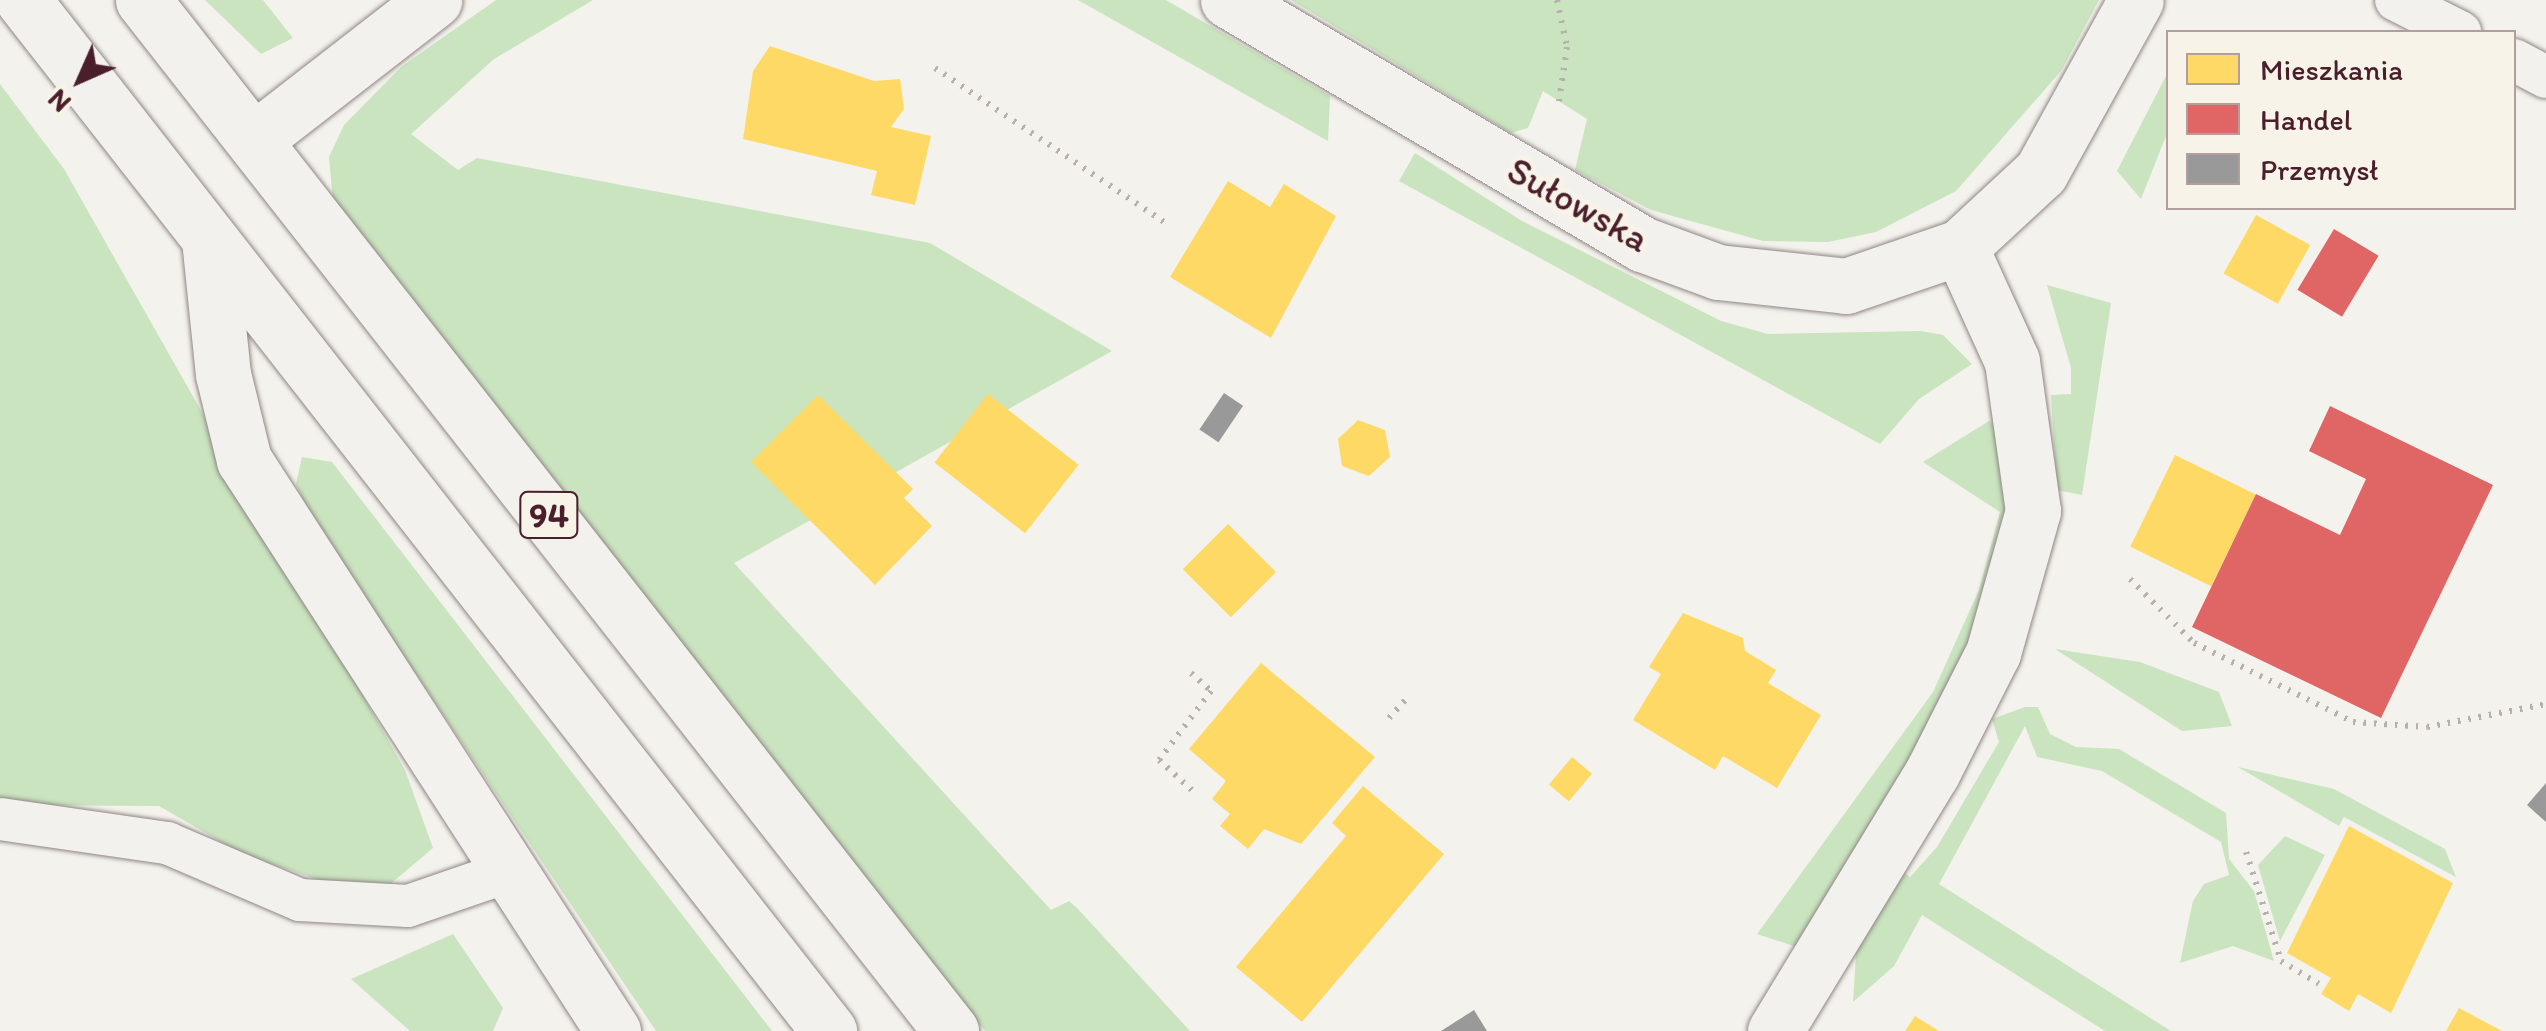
<!DOCTYPE html>
<html>
<head>
<meta charset="utf-8">
<style>
	body { margin:0 }
	#map { position:relative; width:2546px; height:1031px; overflow:hidden; background:#f4f2ec; font-family:Itim,sans-serif }
	div>[style] { position:absolute }
	.green>* { inset:0; background:#c9e4be }
	.homes>* { inset:0; background:#ffd966; transform-origin:0 0 }
	.shops>* { inset:0; background:#e06666; transform-origin:0 0 }
	.industry>* { inset:0; background:#999; transform-origin:0 0 }
	.path>* { height:6px; margin-top:-3px; transform-origin:0; background:repeating-linear-gradient(90deg,#b6b0ae 0 2.5px,transparent 0 10.5px) }
	.roads { filter:drop-shadow(0 0 2px #8f8685) drop-shadow(0 0 2px #8f8685) }
	.lane>* { height:42px; margin:-21px; padding:0 21px; transform-origin:21px; border-radius:21px; background:#f2f1ed }
	.secondary>* { height:55px; margin:-27.5px; padding:0 27.5px; transform-origin:27.5px; border-radius:27.5px; background:#f2f1ed }
	.primary>* { height:55px; margin:-27.5px; padding:0 27.5px; transform-origin:27.5px; border-radius:27.5px; background:#f2f1ed }
	span { translate:-50% -50%; white-space:nowrap; text-align:center; line-height:1.15; -webkit-text-stroke:10px #f7f3e8; paint-order:stroke }
	.shield-label span { padding:2px 8px; background:#f7f3e8; border:2px solid; border-radius:8px; -webkit-text-stroke-width:0 }
	.shield-label { font-size:35px; color:#4a1f2b; font-weight:700 }
	.street-label { font-size:38px; color:#4a1f2b }
	.legend { position:absolute; left:2166px; top:30px; width:350px; height:180px; box-sizing:border-box; background:#f7f3e8; border:2px solid #b29e9c; margin:0; padding:12px 18px; list-style:none; font-size:30px; color:#4a1f2b }
	.legend li { display:flex; align-items:center; gap:20px; height:50px }
	.legend b { width:50px; border:2px solid #b29e9c }
	.north { position:absolute; left:30px; top:30px; width:100px; height:100px; -webkit-text-stroke:8px #f7f3e8; paint-order:stroke; rotate:225deg; font-size:28px; font-weight:700; line-height:40px; text-align:center; color:#4a1f2b }
	.north::after { content:''; display:block; margin:auto; width:35px; height:45px; background:#4a1f2b; clip-path:polygon(50% 0,100% 100%,50% 72%,0 100%) }
</style>
</head>
<body>
<div id="map">
	<div class="green">
		<i style="clip-path:polygon(205px 0,263px 0,293px 38px,261px 54px)"></i>
		<i style="clip-path:polygon(496px 0,593px 0,494px 59px,411px 134px,458px 170px,477px 158px,930px 243px,1112px 351px,734px 563px,1051px 910px,1069px 901px,1078px 909px,1190px 1031px,985px 1031px,334px 213px,329px 157px,344px 125px,401px 67px)"></i>
		<i style="clip-path:polygon(1078px 0,1166px 0,1330px 96px,1328px 141px)"></i>
		<i style="clip-path:polygon(1291px 0,2099px 0,2061px 71px,1956px 191px,1876px 232px,1828px 242px,1763px 241px,1651px 210px,1575px 170px,1587px 119px,1543px 91px,1528px 128px,1511px 133px)"></i>
		<i style="clip-path:polygon(2168px 72px,2168px 131px,2141px 199px,2117px 171px)"></i>
		<i style="clip-path:polygon(0 84px,64px 169px,405px 770px,433px 848px,388px 886px,325px 882px,242px 854px,159px 806px,0 805px)"></i>
		<i style="clip-path:polygon(1415px 153px,1522px 221px,1721px 321px,1768px 334px,1921px 331px,1943px 335px,1972px 364px,1919px 399px,1880px 444px,1399px 181px)"></i>
		<i style="clip-path:polygon(2047px 285px,2111px 303px,2082px 495px,2057px 490px,2051px 395px,2071px 394px,2071px 368px)"></i>
		<i style="clip-path:polygon(1989px 421px,2002px 429px,2014px 501px,1976px 642px,1803px 949px,1757px 934px,1933px 692px,1979px 590px,2000px 512px,1923px 462px)"></i>
		<i style="clip-path:polygon(302px 457px,332px 462px,772px 1031px,656px 1031px,311px 518px,296px 484px)"></i>
		<i style="clip-path:polygon(2055px 649px,2140px 662px,2219px 692px,2232px 726px,2182px 731px)"></i>
		<i style="clip-path:polygon(2025px 707px,2038px 707px,2050px 734px,2076px 747px,2119px 749px,2226px 813px,2229px 859px,2254px 891px,2274px 961px,2233px 946px,2180px 963px,2193px 901px,2204px 884px,2229px 875px,2221px 842px,2102px 771px,2037px 757px,2025px 726px,1939px 884px,2171px 1031px,2105px 1031px,1922px 915px,1894px 966px,1853px 1002px,1857px 937px,1899px 869px,1910px 877px,1937px 847px,1999px 742px,1992px 719px)"></i>
		<i style="clip-path:polygon(2238px 767px,2334px 789px,2445px 849px,2456px 877px,2344px 817px,2339px 826px)"></i>
		<i style="clip-path:polygon(2285px 836px,2325px 855px,2280px 941px,2258px 865px)"></i>
		<i style="clip-path:polygon(453px 934px,503px 1008px,493px 1031px,410px 1031px,351px 979px)"></i>
	</div>
	<div class="homes">
		<i style="clip-path:polygon(770px 46px,874px 81px,900px 79px,904px 109px,891px 127px,931px 136px,915px 205px,871px 195px,877px 171px,743px 139px,753px 71px)"></i>
		<i style="clip-path:polygon(1228px 181px,1270px 207px,1284px 184px,1336px 216px,1271px 338px,1170px 277px)"></i>
		<i style="left:2256px;top:215px;width:62px;height:67px;rotate:29deg"></i>
		<i style="left:988px;top:394px;width:115px;height:87px;rotate:38deg"></i>
		<i style="clip-path:polygon(818px 395px,913px 489px,904px 498px,932px 526px,875px 585px,751px 462px)"></i>
		<i style="clip-path:polygon(1358px 420px,1385px 430px,1390px 457px,1369px 476px,1342px 466px,1338px 439px)"></i>
		<i style="left:2175px;top:455px;width:90px;height:102px;rotate:26deg"></i>
		<i style="left:1228px;top:524px;width:68px;height:64px;rotate:45deg"></i>
		<i style="clip-path:polygon(1683px 613px,1743px 638px,1745px 651px,1776px 670px,1768px 683px,1821px 715px,1777px 788px,1723px 756px,1715px 770px,1633px 720px,1661px 674px,1649px 667px)"></i>
		<i style="clip-path:polygon(1261px 663px,1375px 757px,1301px 844px,1264px 829px,1248px 849px,1220px 826px,1230px 814px,1212px 799px,1226px 781px,1189px 749px)"></i>
		<i style="left:1572px;top:757px;width:26px;height:36px;rotate:40deg"></i>
		<i style="clip-path:polygon(1363px 786px,1444px 854px,1302px 1022px,1236px 967px,1346px 836px,1332px 823px)"></i>
		<i style="clip-path:polygon(2349px 826px,2453px 883px,2391px 1013px,2358px 994px,2349px 1011px,2321px 994px,2331px 978px,2287px 953px)"></i>
		<i style="clip-path:polygon(2459px 1008px,2502px 1031px,2446px 1031px)"></i>
		<i style="clip-path:polygon(1915px 1016px,1939px 1031px,1905px 1031px)"></i>
	</div>
	<div class="shops">
		<i style="left:2334px;top:229px;width:52px;height:71px;rotate:31deg"></i>
		<i style="clip-path:polygon(2330px 406px,2493px 485px,2381px 718px,2192px 627px,2256px 494px,2340px 535px,2366px 479px,2309px 451px)"></i>
	</div>
	<div class="industry">
		<i style="left:1224px;top:393px;width:23px;height:44px;rotate:34deg"></i>
		<i style="clip-path:polygon(2546px 783px,2546px 822px,2527px 805px)"></i>
		<i style="clip-path:polygon(1474px 1010px,1487px 1031px,1441px 1031px)"></i>
	</div>
	<div class="path">
		<i style="left:1557px;top:0;width:48px;rotate:78deg"></i>
		<i style="left:1567px;top:47px;width:55px;rotate:98.4deg"></i>
		<i style="left:935px;top:68px;width:276px;rotate:33.9deg"></i>
		<i style="left:2130px;top:579px;width:91px;rotate:45deg"></i>
		<i style="left:2194px;top:643px;width:178px;rotate:26.4deg"></i>
		<i style="left:2353px;top:722px;width:74px;rotate:3.9deg"></i>
		<i style="left:2427px;top:727px;width:121px;rotate:-10.9deg"></i>
		<i style="left:1191px;top:673px;width:27px;rotate:42deg"></i>
		<i style="left:1211px;top:691px;width:86px;rotate:127deg"></i>
		<i style="left:1159px;top:760px;width:47px;rotate:42.4deg"></i>
		<i style="left:1389px;top:718px;width:28px;rotate:-48deg"></i>
		<i style="left:2246px;top:852px;width:114px;rotate:72.2deg"></i>
		<i style="left:2281px;top:961px;width:44px;rotate:31.2deg"></i>
	</div>
	<div class="roads">
		<div class="lane">
			<i style="left:2396px;top:0;width:72px;rotate:26.6deg"></i>
			<i style="left:2514px;top:60px;width:36px;rotate:28deg"></i>
			<i style="left:0;top:819px;width:169px;rotate:8.2deg"></i>
			<i style="left:167px;top:843px;width:145px;rotate:23.2deg"></i>
			<i style="left:300px;top:900px;width:108px;rotate:3.2deg"></i>
			<i style="left:408px;top:906px;width:105px;rotate:-19deg"></i>
		</div>
		<div class="secondary">
			<i style="left:1228px;top:0;width:481px;rotate:30.5deg"></i>
			<i style="left:1642px;top:244px;width:81px;rotate:20.2deg"></i>
			<i style="left:1718px;top:272px;width:129px;rotate:6.2deg"></i>
			<i style="left:1846px;top:286px;width:120px;rotate:-18.9deg"></i>
			<i style="left:255px;top:139px;width:227px;rotate:-37.8deg"></i>
			<i style="left:209px;top:239px;width:136px;rotate:84.1deg"></i>
			<i style="left:223px;top:374px;width:89px;rotate:76.3deg"></i>
			<i style="left:244px;top:460px;width:680px;rotate:57.13deg"></i>
			<i style="left:1775px;top:1031px;width:302px;rotate:-58.7deg"></i>
			<i style="left:1932px;top:773px;width:135px;rotate:-63.1deg"></i>
			<i style="left:1993px;top:653px;width:148px;rotate:-74.3deg"></i>
			<i style="left:2033px;top:511px;width:151px;rotate:-98deg"></i>
			<i style="left:2012px;top:361px;width:125px;rotate:-114.5deg"></i>
			<i style="left:1960px;top:247px;width:110px;rotate:-42.8deg"></i>
			<i style="left:2041px;top:172px;width:196px;rotate:-61.1deg"></i>
		</div>
		<div class="primary">
			<i style="left:23px;top:0;width:1309px;rotate:51.98deg"></i>
			<i style="left:143px;top:0;width:1310px;rotate:51.91deg"></i>
		</div>
	</div>
	<div class="shield-label">
		<span style="left:549px;top:515px">94</span>
	</div>
	<div class="street-label">
		<span style="left:1578px;top:205px;rotate:29deg">Sułowska</span>
	</div>
	<ul class="legend">
	<li><b style="height:28px;background:#ffd966"></b>Mieszkania</li>
	<li><b style="height:28px;background:#e06666"></b>Handel</li>
	<li><b style="height:28px;background:#999"></b>Przemysł</li>
	</ul>
	<div class="north">N</div>
</div>
</body>
</html>
